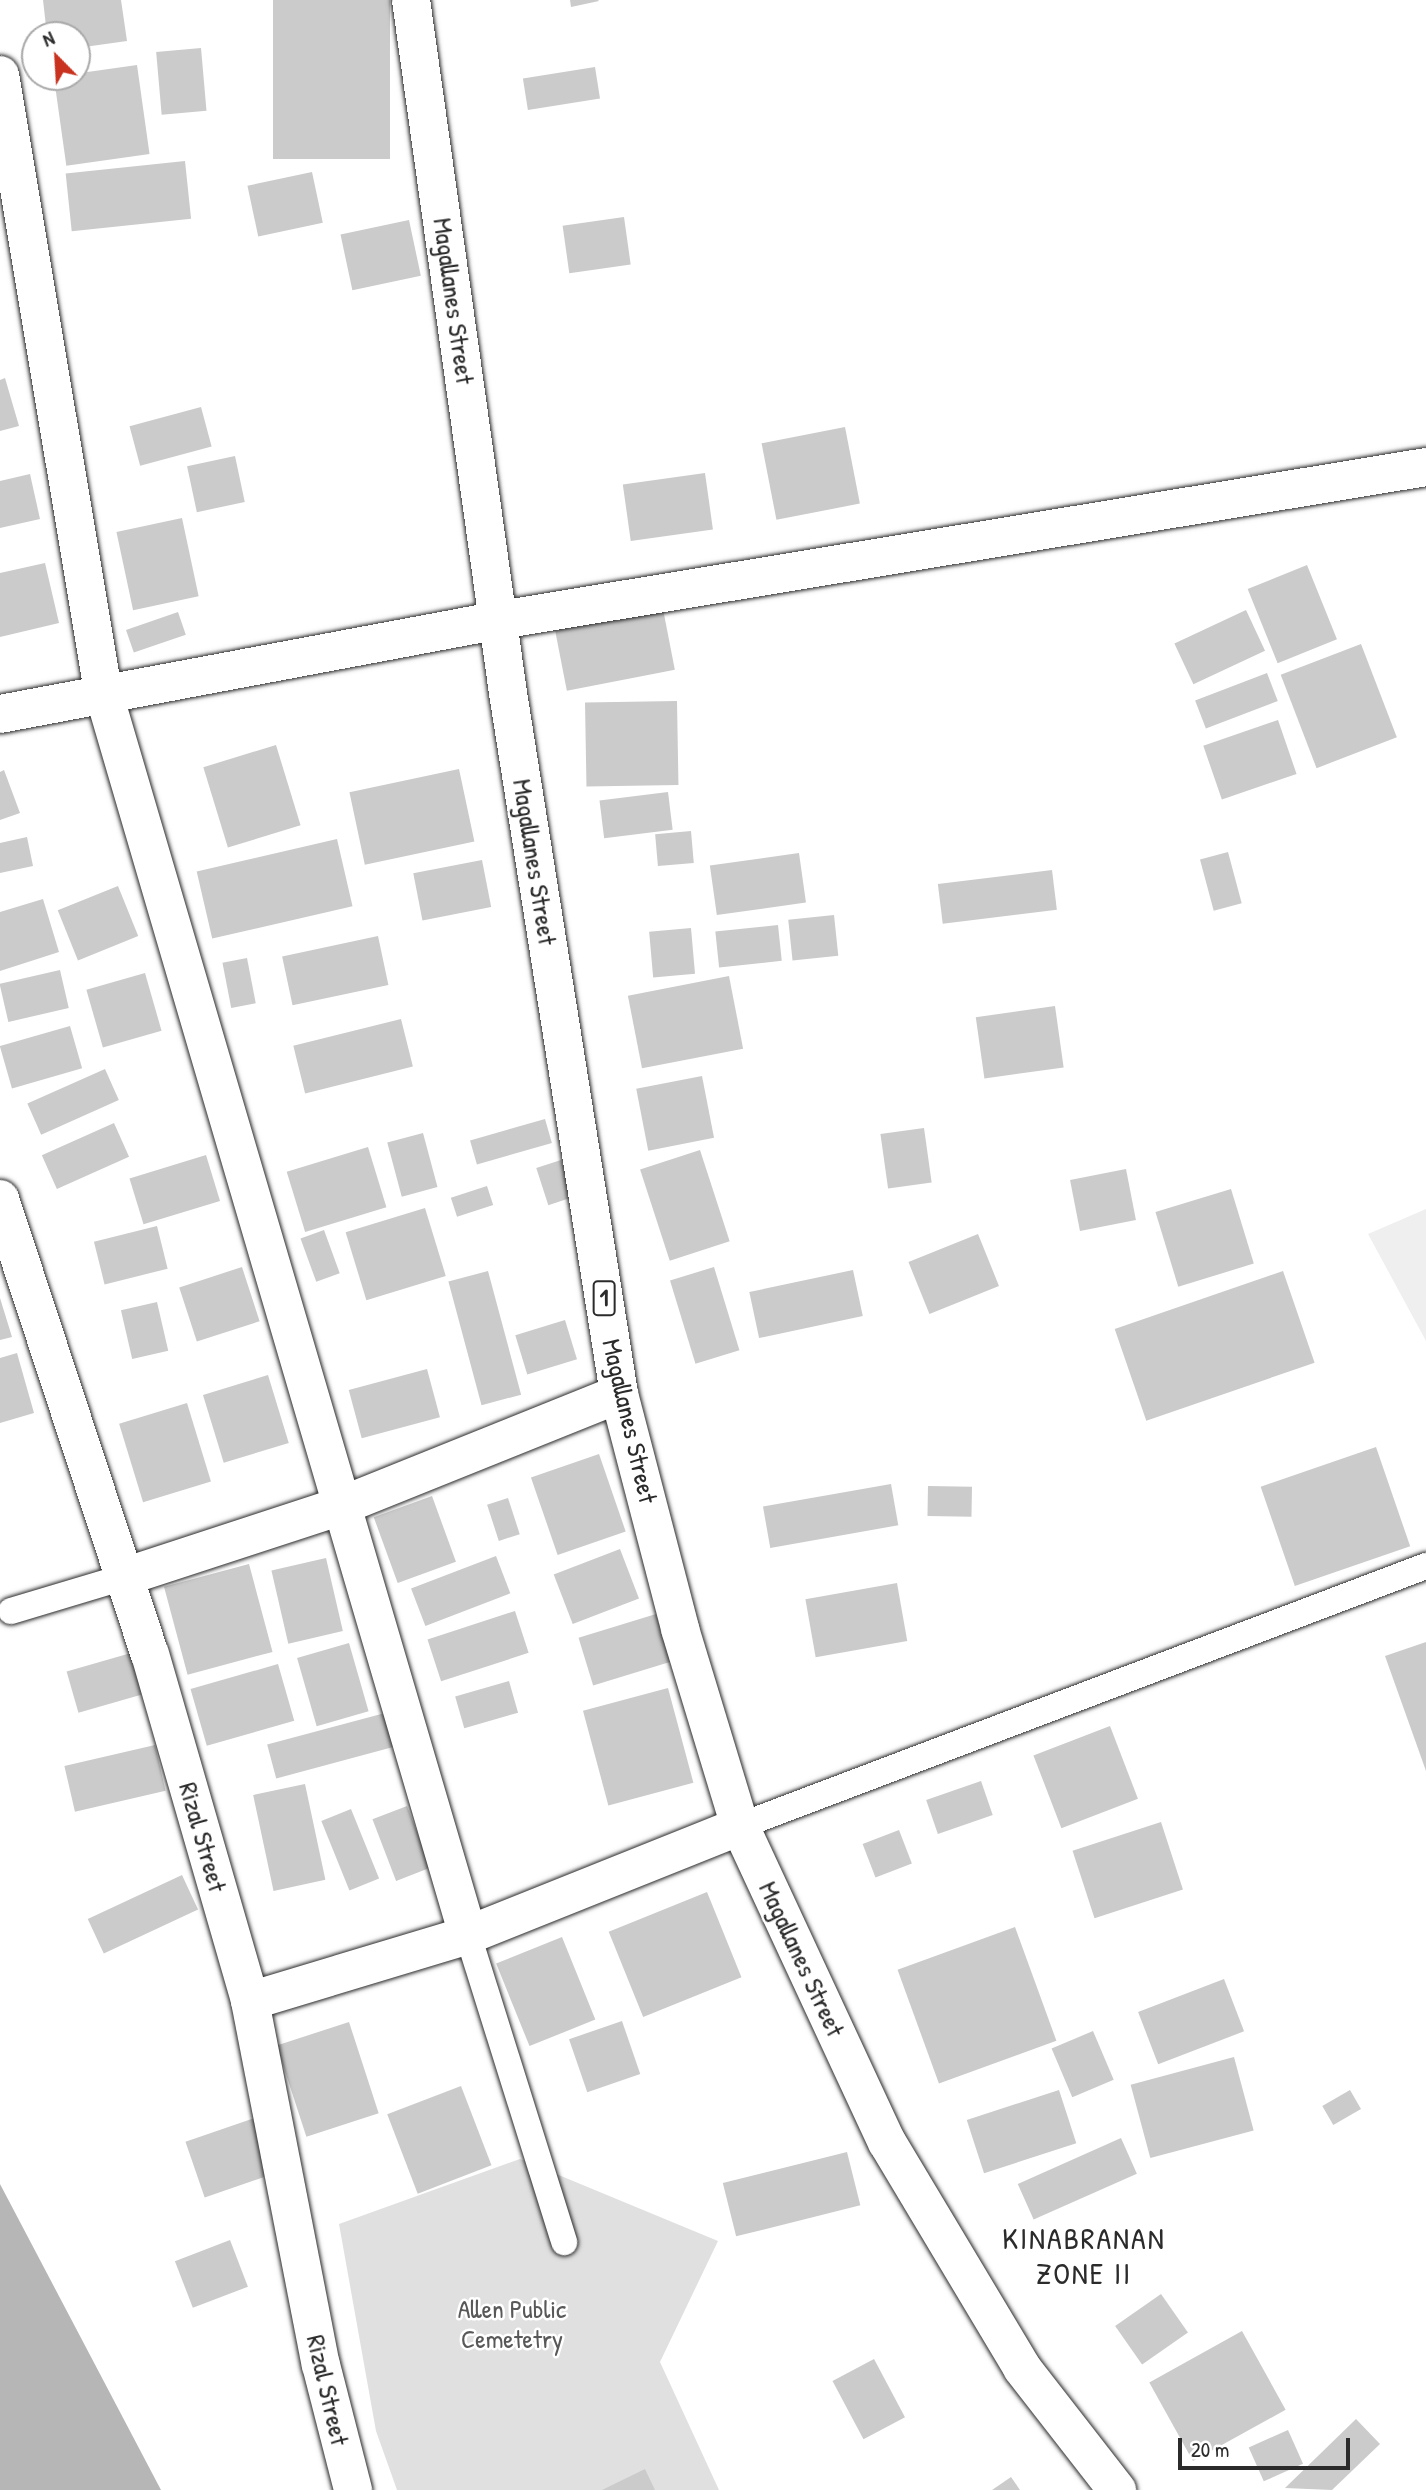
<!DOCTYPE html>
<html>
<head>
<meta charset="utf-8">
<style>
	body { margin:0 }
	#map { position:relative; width:1426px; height:2490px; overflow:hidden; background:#fff; font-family:"Patrick Hand",sans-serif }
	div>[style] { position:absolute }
	.built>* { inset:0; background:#efefef }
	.green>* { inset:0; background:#e0e0e0 }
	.water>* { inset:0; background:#b6b6b6 }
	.building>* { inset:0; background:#cbcbcb; transform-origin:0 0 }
	.roads { filter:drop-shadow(0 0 2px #2b2b2b) drop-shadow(0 0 2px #2b2b2b) }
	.service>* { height:26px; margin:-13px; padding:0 13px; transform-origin:13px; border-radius:13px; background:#fff }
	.minor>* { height:38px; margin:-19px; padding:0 19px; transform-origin:19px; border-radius:19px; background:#fff }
	.tertiary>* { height:38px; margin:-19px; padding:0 19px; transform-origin:19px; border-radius:19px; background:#fff }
	.trunk>* { height:38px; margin:-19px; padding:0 19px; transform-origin:19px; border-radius:19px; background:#fff }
	span { translate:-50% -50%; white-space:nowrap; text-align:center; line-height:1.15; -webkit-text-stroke:5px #fff; paint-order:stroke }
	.shield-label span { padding:2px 5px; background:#fff; border:2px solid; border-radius:5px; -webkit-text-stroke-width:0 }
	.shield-label { font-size:24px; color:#2b2b2b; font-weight:700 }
	.street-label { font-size:26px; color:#2b2b2b }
	.park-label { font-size:26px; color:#585858 }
	.quarter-label { font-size:30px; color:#2b2b2b; letter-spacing:2px }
	.north { position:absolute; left:21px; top:21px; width:70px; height:70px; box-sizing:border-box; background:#fff; border:2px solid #aaa; border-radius:50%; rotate:336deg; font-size:19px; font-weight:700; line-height:28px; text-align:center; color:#2b2b2b }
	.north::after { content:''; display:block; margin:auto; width:24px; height:32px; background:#c8321e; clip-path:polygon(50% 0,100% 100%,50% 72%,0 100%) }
	.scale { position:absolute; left:1178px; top:2438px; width:172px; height:32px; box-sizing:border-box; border:4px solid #2b2b2b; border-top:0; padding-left:9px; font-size:21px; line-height:24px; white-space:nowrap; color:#2b2b2b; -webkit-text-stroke:5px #fff; paint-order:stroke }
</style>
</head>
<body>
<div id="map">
	<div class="built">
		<i style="clip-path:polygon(1426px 1209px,1426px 1341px,1368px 1234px)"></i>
	</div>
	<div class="green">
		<i style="clip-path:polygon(520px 2159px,718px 2241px,660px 2362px,719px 2490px,397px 2490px,376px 2431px,339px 2224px)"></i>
	</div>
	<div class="water">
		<i style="clip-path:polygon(0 2184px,161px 2490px,0 2490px)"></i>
	</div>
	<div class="building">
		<i style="clip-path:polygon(43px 0,121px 0,127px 41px,77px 48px,77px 35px,47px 35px)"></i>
		<i style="left:273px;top:0;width:117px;height:159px"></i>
		<i style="clip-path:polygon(570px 0,598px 0,599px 1px,571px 7px)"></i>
		<i style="left:201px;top:48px;width:63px;height:45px;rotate:85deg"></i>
		<i style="left:137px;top:65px;width:90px;height:84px;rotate:82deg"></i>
		<i style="left:595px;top:67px;width:32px;height:73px;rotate:81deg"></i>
		<i style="left:185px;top:161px;width:58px;height:120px;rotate:84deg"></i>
		<i style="left:312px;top:172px;width:52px;height:66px;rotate:78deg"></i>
		<i style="left:624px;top:217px;width:48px;height:62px;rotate:82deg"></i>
		<i style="left:409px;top:220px;width:57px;height:70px;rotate:78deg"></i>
		<i style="clip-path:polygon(5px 378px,19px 426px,0 431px,0 380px)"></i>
		<i style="left:201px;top:407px;width:41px;height:74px;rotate:75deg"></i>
		<i style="left:845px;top:427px;width:78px;height:85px;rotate:79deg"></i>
		<i style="left:235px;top:456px;width:47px;height:49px;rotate:78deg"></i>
		<i style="left:705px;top:473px;width:57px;height:83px;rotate:82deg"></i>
		<i style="clip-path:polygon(30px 474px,40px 519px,0 528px,0 481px)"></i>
		<i style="left:182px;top:518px;width:80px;height:67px;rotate:78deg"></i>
		<i style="clip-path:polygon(45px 563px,59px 623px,0 637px,0 573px)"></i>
		<i style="left:1307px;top:565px;width:80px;height:64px;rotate:68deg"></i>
		<i style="left:663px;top:609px;width:62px;height:110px;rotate:79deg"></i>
		<i style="left:1246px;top:610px;width:45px;height:79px;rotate:65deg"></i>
		<i style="left:178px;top:612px;width:24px;height:55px;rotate:71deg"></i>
		<i style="left:1361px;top:644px;width:100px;height:86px;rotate:69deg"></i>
		<i style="left:1267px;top:673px;width:30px;height:77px;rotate:69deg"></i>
		<i style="left:677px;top:701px;width:84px;height:92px;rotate:89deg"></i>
		<i style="left:1278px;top:720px;width:57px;height:79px;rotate:71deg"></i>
		<i style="left:276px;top:745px;width:84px;height:76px;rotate:73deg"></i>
		<i style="left:459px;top:769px;width:74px;height:112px;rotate:78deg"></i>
		<i style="clip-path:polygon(4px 770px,20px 813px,0 820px,0 772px)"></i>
		<i style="left:668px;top:792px;width:38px;height:69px;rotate:83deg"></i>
		<i style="left:691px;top:831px;width:32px;height:36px;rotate:85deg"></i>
		<i style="clip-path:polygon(27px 837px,33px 866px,0 873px,0 843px)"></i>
		<i style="left:337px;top:839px;width:69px;height:144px;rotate:77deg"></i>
		<i style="left:1228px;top:852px;width:53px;height:29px;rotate:75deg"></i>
		<i style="left:799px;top:853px;width:50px;height:90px;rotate:82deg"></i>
		<i style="left:482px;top:860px;width:48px;height:70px;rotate:79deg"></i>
		<i style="left:1052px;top:870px;width:40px;height:115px;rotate:83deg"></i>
		<i style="left:118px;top:886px;width:54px;height:65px;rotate:68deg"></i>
		<i style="clip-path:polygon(43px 899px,59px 952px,0 971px,0 912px)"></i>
		<i style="left:834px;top:915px;width:41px;height:46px;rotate:84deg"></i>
		<i style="left:778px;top:925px;width:36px;height:63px;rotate:84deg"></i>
		<i style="left:691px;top:928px;width:46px;height:42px;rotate:85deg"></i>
		<i style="left:378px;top:936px;width:50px;height:98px;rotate:78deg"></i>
		<i style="left:247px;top:958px;width:46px;height:25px;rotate:79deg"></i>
		<i style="left:60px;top:970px;width:39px;height:62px;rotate:77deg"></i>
		<i style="left:145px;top:973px;width:60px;height:61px;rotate:74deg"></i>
		<i style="left:729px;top:976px;width:74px;height:103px;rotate:79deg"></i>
		<i style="left:1055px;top:1006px;width:62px;height:80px;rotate:82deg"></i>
		<i style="left:401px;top:1019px;width:49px;height:111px;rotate:76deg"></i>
		<i style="left:70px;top:1026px;width:44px;height:73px;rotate:74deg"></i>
		<i style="left:105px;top:1069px;width:34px;height:85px;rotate:66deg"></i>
		<i style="left:702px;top:1076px;width:63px;height:67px;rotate:79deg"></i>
		<i style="left:545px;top:1119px;width:25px;height:78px;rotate:74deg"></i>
		<i style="left:114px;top:1123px;width:37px;height:79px;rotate:66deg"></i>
		<i style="left:924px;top:1128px;width:55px;height:44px;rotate:82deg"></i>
		<i style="left:423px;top:1133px;width:56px;height:37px;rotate:75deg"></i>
		<i style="left:368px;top:1147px;width:63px;height:85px;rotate:73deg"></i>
		<i style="left:700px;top:1150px;width:96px;height:63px;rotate:72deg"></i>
		<i style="left:206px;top:1155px;width:48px;height:80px;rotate:73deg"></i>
		<i style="left:561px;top:1160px;width:39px;height:26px;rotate:72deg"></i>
		<i style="left:1126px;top:1169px;width:52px;height:57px;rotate:79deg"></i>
		<i style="left:487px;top:1186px;width:20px;height:38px;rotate:72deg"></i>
		<i style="left:1231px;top:1189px;width:78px;height:79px;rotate:73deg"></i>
		<i style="left:425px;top:1208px;width:71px;height:83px;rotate:73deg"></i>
		<i style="left:157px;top:1226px;width:44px;height:65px;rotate:76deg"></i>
		<i style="left:324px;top:1230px;width:46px;height:25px;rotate:70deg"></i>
		<i style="left:978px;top:1234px;width:56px;height:75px;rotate:68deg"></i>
		<i style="left:242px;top:1267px;width:57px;height:66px;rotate:72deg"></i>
		<i style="left:714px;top:1267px;width:87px;height:46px;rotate:73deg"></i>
		<i style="left:853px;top:1270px;width:47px;height:106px;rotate:78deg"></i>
		<i style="left:488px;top:1271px;width:128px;height:41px;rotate:75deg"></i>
		<i style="left:1283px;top:1271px;width:97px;height:178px;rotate:71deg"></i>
		<i style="clip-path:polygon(0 1298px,12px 1337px,0 1340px)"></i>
		<i style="left:157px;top:1302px;width:50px;height:37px;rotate:77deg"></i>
		<i style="left:565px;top:1320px;width:41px;height:52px;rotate:73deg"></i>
		<i style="clip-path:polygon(17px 1353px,34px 1413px,0 1423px,0 1358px)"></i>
		<i style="left:427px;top:1369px;width:50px;height:81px;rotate:75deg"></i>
		<i style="left:268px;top:1375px;width:71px;height:68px;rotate:73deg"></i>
		<i style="left:187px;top:1403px;width:82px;height:71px;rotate:73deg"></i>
		<i style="left:1376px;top:1447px;width:105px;height:122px;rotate:71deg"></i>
		<i style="left:599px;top:1454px;width:82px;height:72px;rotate:71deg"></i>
		<i style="left:891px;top:1484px;width:42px;height:130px;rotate:80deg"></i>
		<i style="left:928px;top:1486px;width:44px;height:30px;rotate:1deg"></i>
		<i style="left:432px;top:1496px;width:70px;height:62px;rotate:70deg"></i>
		<i style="left:508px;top:1498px;width:38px;height:22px;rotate:72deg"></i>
		<i style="left:620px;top:1549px;width:53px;height:71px;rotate:69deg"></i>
		<i style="left:496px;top:1556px;width:40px;height:91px;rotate:69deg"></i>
		<i style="left:326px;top:1558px;width:75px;height:56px;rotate:77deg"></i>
		<i style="left:249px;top:1564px;width:91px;height:88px;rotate:75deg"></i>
		<i style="left:897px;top:1583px;width:59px;height:93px;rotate:80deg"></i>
		<i style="left:515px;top:1611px;width:44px;height:92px;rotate:72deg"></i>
		<i style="left:656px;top:1614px;width:50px;height:81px;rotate:73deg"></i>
		<i style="clip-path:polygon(1426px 1642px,1426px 1771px,1385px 1656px)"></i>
		<i style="left:349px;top:1643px;width:71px;height:54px;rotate:74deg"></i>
		<i style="left:131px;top:1653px;width:43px;height:67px;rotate:74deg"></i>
		<i style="left:278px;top:1664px;width:59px;height:91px;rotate:74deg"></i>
		<i style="left:509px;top:1681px;width:33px;height:56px;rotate:74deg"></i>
		<i style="left:668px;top:1688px;width:98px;height:88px;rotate:75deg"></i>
		<i style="left:385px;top:1713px;width:35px;height:122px;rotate:75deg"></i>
		<i style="left:1110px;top:1726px;width:78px;height:82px;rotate:69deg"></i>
		<i style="left:155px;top:1745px;width:47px;height:93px;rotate:77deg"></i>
		<i style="left:981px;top:1781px;width:36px;height:58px;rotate:71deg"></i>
		<i style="left:305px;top:1784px;width:98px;height:53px;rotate:78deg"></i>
		<i style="left:407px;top:1806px;width:66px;height:37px;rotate:69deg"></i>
		<i style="left:351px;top:1809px;width:75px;height:32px;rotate:68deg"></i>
		<i style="left:1161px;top:1822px;width:71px;height:93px;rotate:72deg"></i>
		<i style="left:899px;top:1830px;width:36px;height:39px;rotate:69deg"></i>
		<i style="left:182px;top:1875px;width:38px;height:104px;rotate:65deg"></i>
		<i style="left:707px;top:1892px;width:92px;height:106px;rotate:68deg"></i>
		<i style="left:1015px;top:1927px;width:121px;height:125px;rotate:70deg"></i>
		<i style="left:562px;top:1937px;width:89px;height:71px;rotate:68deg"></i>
		<i style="left:1224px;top:1979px;width:56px;height:92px;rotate:69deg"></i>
		<i style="left:622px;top:2021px;width:56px;height:56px;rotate:71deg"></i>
		<i style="left:349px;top:2022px;width:96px;height:76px;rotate:72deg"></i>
		<i style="left:1093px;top:2031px;width:53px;height:45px;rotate:67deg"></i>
		<i style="left:1234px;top:2057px;width:76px;height:107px;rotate:75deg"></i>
		<i style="left:461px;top:2086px;width:85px;height:79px;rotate:69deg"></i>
		<i style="left:1059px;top:2090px;width:56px;height:97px;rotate:72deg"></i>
		<i style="left:1350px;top:2090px;width:22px;height:32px;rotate:60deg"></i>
		<i style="left:263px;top:2115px;width:59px;height:82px;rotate:71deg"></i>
		<i style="left:1121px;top:2138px;width:39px;height:113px;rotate:66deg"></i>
		<i style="left:847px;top:2152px;width:55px;height:128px;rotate:76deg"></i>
		<i style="left:230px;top:2240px;width:50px;height:59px;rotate:69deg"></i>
		<i style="left:1161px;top:2294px;width:47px;height:56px;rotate:55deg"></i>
		<i style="left:1242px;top:2331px;width:90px;height:106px;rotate:61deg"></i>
		<i style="left:874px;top:2359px;width:66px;height:47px;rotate:62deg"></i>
		<i style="clip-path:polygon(1356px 2419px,1380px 2444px,1332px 2490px,1285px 2488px)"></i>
		<i style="left:1288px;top:2430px;width:37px;height:43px;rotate:66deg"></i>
		<i style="clip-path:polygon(645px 2469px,655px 2490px,602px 2490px)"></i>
		<i style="clip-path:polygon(1011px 2477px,1020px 2490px,992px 2490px)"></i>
	</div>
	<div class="roads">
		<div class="service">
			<i style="left:11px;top:1611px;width:118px;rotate:-16.7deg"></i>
			<i style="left:740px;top:1826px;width:734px;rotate:-20.76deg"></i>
			<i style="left:468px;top:1935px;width:322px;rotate:72.6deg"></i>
		</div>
		<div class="minor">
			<i style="left:0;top:75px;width:625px;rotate:80.51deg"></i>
			<i style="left:103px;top:691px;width:1296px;rotate:73.65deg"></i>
			<i style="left:0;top:714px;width:509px;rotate:-10.65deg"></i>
			<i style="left:500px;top:620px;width:939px;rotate:-9.38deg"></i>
			<i style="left:124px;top:1577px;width:225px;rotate:-18.1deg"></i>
			<i style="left:338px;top:1507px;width:303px;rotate:-21.9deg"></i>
			<i style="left:250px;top:2001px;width:228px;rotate:-16.8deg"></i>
			<i style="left:468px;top:1935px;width:293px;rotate:-21.8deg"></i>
		</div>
		<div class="tertiary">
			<i style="left:0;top:1199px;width:479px;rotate:71.8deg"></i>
			<i style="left:150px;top:1654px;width:361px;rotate:73.9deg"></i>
			<i style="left:250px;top:2001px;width:371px;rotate:79deg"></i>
			<i style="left:321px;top:2365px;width:129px;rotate:75.6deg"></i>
		</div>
		<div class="trunk">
			<i style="left:411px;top:0;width:700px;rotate:82.03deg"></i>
			<i style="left:508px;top:693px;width:710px;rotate:81deg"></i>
			<i style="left:619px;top:1394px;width:243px;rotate:75.4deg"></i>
			<i style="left:680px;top:1629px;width:206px;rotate:73.1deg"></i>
			<i style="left:740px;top:1826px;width:349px;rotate:65.1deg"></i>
			<i style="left:887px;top:2142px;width:263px;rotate:59.1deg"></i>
			<i style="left:1022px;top:2368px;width:155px;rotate:52.1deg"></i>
		</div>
	</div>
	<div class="shield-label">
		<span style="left:604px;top:1298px">1</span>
	</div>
	<div class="street-label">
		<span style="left:454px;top:301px;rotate:82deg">Magallanes Street</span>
		<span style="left:535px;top:862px;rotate:81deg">Magallanes Street</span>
		<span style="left:630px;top:1421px;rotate:77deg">Magallanes Street</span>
		<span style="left:203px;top:1837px;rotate:74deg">Rizal Street</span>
		<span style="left:802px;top:1959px;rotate:65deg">Magallanes Street</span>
		<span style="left:328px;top:2390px;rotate:77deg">Rizal Street</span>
	</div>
	<div class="park-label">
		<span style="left:512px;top:2324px">Allen Public<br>Cemetetry</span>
	</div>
	<div class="quarter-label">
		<span style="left:1084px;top:2255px">KINABRANAN<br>ZONE II</span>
	</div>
	<div class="north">N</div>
	<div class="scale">20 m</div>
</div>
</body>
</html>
